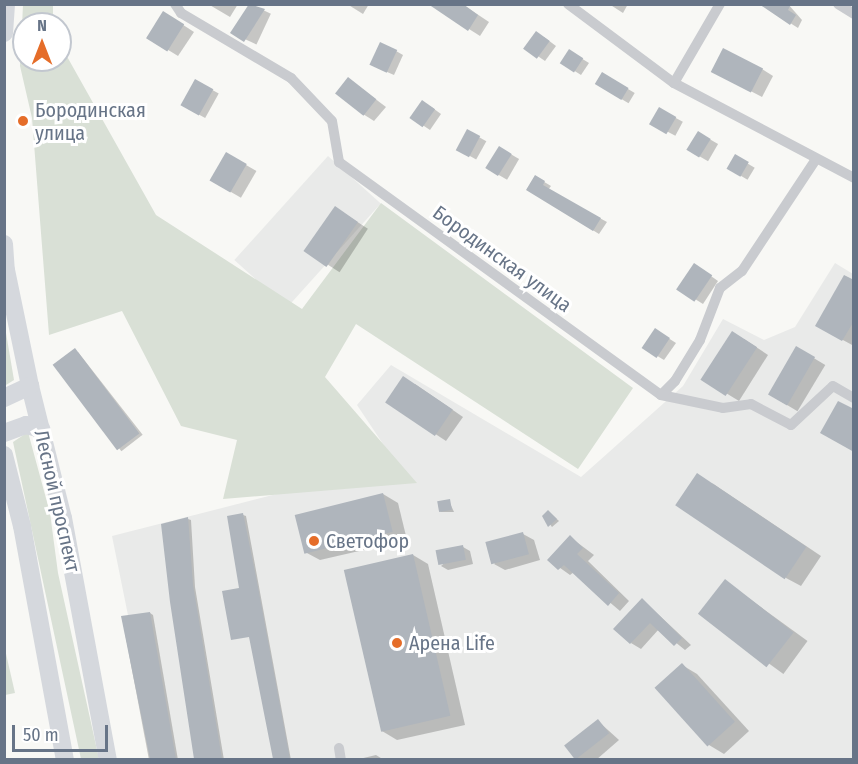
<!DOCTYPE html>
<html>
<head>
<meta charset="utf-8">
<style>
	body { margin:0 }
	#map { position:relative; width:858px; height:764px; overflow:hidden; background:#f8f8f5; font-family:"Fira Sans Condensed",sans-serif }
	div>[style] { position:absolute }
	.built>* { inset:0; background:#e9eae9; transform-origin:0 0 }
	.green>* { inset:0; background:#d9e0d6 }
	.shadow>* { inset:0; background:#0003; transform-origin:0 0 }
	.building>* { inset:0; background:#afb5bc; transform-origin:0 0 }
	.street>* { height:10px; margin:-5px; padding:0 5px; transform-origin:5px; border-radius:5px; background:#c9cbcf }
	.primary>* { height:18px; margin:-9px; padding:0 9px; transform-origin:9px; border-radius:9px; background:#d5d8dd }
	.dots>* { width:16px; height:16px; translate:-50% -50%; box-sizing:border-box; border:3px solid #fff; border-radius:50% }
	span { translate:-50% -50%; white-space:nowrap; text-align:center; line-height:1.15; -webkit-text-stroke:6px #fff; paint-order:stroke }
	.poi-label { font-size:20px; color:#677487 }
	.left { translate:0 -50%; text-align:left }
	.street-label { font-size:20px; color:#677487 }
	.frame { position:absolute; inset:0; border:6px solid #677487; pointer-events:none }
	.north { position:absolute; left:12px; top:12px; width:60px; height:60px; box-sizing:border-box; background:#fff; border:2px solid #c2c7cf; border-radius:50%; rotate:0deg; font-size:16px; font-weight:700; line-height:24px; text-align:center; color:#677487 }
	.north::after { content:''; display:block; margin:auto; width:21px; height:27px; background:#e56d29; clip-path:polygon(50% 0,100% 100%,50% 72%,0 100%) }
	.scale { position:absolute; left:12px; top:725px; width:96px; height:27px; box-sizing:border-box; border:3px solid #677487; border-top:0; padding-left:8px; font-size:18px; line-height:21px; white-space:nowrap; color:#677487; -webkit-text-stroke:4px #fff; paint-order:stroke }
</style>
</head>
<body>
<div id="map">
	<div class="built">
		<i style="left:328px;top:156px;width:71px;height:140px;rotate:42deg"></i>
		<i style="clip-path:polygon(835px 263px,853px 274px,853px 759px,157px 759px,112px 536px,277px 494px,403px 474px,357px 405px,391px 365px,581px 477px,683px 386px,723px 319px,764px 340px,795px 327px)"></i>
	</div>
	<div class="green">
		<i style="clip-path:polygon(23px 5px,53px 5px,53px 24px,24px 24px,24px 60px,60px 60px,60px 44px,156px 215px,302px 309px,381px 203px,633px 388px,578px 469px,356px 324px,325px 377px,417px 483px,223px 499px,237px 440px,181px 426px,122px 311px,49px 335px,32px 118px,20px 66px)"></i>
		<i style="clip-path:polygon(5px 327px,14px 380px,6px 385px,4px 384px)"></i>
		<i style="clip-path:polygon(28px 432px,50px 513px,58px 573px,99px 759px,81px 759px,13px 442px)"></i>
		<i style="clip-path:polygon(4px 645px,15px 693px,5px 695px,4px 695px)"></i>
	</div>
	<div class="shadow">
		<i style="clip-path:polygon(238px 4px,230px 17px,208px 4px)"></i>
		<i style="left:250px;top:4px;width:23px;height:34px;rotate:25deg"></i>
		<i style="clip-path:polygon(347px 4px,369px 4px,363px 14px)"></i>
		<i style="clip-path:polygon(462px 4px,489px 22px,480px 36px,469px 29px)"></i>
		<i style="clip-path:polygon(609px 4px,628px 4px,623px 13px)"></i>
		<i style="clip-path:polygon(760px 4px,788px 4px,802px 20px,798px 28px)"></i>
		<i style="clip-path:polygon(174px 19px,194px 32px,178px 56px,147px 37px)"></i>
		<i style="clip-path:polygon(544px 37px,556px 46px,545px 61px,526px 48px)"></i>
		<i style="clip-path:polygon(396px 51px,403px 55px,394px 75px,378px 68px)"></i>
		<i style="clip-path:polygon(576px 55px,589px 63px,581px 75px,562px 63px)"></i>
		<i style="clip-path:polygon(762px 69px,773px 76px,762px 97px,724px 77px)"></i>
		<i style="left:603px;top:74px;width:37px;height:12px;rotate:31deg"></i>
		<i style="clip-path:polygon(349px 79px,386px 107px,374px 121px,363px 114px)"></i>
		<i style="left:196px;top:81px;width:26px;height:28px;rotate:29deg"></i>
		<i style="clip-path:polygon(430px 106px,441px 114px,430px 130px,412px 118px)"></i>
		<i style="left:659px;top:109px;width:27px;height:16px;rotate:28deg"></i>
		<i style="left:468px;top:131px;width:21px;height:21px;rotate:29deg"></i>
		<i style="left:699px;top:133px;width:22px;height:20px;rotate:30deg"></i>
		<i style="left:500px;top:148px;width:22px;height:24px;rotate:30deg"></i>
		<i style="left:227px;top:154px;width:34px;height:31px;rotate:30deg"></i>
		<i style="left:735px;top:156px;width:23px;height:14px;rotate:31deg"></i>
		<i style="clip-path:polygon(536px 177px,551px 186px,548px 190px,607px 222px,599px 234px,528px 190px)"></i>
		<i style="left:336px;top:208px;width:38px;height:52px;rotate:33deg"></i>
		<i style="clip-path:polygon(701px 269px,718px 281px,703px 304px,679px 289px)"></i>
		<i style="clip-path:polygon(854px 282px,854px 346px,817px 326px)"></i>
		<i style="clip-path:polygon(662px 334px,676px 343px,664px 360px,644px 348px)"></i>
		<i style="clip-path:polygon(744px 339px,768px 355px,739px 401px,703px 379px)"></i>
		<i style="left:797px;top:348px;width:33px;height:54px;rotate:31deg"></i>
		<i style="left:78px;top:352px;width:105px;height:27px;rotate:52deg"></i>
		<i style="clip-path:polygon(415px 384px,463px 417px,446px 441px,387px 402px)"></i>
		<i style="clip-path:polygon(712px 483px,821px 556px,801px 586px,786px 578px)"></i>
		<i style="clip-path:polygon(383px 494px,398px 503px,407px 540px,320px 560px,305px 552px)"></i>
		<i style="clip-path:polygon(449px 501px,454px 512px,440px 512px)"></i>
		<i style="clip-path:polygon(549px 512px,559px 521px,552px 527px,544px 516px)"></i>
		<i style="clip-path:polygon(243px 515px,246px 516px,291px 760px,274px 760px,251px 638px,235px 641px,256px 637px)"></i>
		<i style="clip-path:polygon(188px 519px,191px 520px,195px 587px,224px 760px,196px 760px,162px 525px)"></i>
		<i style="clip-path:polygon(523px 534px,534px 540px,540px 560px,505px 570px,494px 564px)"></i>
		<i style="clip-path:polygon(570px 537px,594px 555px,588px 561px,629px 601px,620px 611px,574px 572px,570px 575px,549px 560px)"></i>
		<i style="clip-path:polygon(463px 547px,470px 551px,473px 564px,448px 570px,441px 566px)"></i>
		<i style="clip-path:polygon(413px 555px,428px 564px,465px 725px,397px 740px,382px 731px)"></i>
		<i style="left:725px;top:581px;width:102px;height:41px;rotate:36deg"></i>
		<i style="clip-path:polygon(643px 600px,691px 645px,685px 650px,659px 629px,641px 649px,631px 643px)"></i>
		<i style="clip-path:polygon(150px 613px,153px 615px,178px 760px,149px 760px,122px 617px)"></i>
		<i style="clip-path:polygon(682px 665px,697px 674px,749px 731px,724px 754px,709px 745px,657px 688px)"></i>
		<i style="clip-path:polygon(598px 721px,619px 740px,596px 760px,578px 760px,568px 747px)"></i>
		<i style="clip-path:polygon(376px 755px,384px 760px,355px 760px)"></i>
	</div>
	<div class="building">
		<i style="clip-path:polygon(249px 4px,265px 9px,244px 42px,230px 33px)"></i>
		<i style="clip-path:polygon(428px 4px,463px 4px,478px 15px,468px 31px)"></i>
		<i style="clip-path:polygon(759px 4px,791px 4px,788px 10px,796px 15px,790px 25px)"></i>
		<i style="left:163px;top:11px;width:25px;height:32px;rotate:32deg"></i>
		<i style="left:536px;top:31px;width:17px;height:22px;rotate:36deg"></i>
		<i style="left:380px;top:42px;width:19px;height:25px;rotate:25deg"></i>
		<i style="left:723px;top:48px;width:45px;height:27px;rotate:27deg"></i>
		<i style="left:569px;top:49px;width:17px;height:17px;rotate:33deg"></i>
		<i style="left:602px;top:72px;width:31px;height:14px;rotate:31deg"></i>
		<i style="left:348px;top:77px;width:36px;height:21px;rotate:38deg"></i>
		<i style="left:195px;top:79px;width:21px;height:30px;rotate:29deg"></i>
		<i style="left:422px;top:100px;width:16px;height:22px;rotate:35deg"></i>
		<i style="left:659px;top:107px;width:20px;height:20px;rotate:30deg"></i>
		<i style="left:467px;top:129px;width:15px;height:24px;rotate:28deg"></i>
		<i style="left:698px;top:131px;width:15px;height:22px;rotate:32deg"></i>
		<i style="left:499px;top:146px;width:15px;height:26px;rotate:32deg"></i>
		<i style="left:226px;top:152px;width:24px;height:33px;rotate:30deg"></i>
		<i style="left:735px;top:154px;width:16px;height:17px;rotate:30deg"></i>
		<i style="clip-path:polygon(535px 175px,545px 181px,543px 185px,601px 218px,593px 231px,526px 190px)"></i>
		<i style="left:335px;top:206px;width:28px;height:55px;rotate:35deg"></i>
		<i style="left:694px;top:263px;width:22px;height:32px;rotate:34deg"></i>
		<i style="clip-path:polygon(844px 275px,854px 280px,854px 321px,842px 341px,815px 326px)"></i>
		<i style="left:655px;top:328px;width:18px;height:24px;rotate:34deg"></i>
		<i style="left:732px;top:331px;width:30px;height:58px;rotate:33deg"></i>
		<i style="left:796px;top:346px;width:22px;height:56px;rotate:30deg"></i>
		<i style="left:75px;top:348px;width:107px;height:28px;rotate:53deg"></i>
		<i style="left:403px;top:376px;width:60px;height:32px;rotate:34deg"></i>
		<i style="clip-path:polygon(838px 401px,854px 409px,854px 452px,820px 433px)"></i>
		<i style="left:697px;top:473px;width:132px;height:39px;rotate:34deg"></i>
		<i style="left:383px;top:493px;width:40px;height:91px;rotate:76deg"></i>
		<i style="left:450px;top:499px;width:11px;height:13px;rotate:80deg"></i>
		<i style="clip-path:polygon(548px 510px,557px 519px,548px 527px,542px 516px)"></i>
		<i style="clip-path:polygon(243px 513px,257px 582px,290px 759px,273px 759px,249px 637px,231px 640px,222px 591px,239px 588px,227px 516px)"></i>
		<i style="clip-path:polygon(188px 517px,193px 585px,222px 759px,194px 759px,170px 602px,161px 524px)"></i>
		<i style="left:523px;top:532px;width:23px;height:39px;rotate:75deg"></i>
		<i style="clip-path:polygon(570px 535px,583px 548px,577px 554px,619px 593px,608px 606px,564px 565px,558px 570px,547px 560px)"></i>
		<i style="left:463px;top:545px;width:15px;height:28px;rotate:79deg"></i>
		<i style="left:413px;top:554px;width:166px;height:71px;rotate:77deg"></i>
		<i style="left:725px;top:579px;width:87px;height:44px;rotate:38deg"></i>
		<i style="clip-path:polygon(642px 598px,682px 638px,674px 646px,650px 623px,630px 644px,613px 629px)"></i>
		<i style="clip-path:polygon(150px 612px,176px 759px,150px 759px,121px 616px)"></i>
		<i style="left:682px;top:663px;width:79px;height:37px;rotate:48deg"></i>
		<i style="left:598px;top:719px;width:18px;height:43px;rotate:52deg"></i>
	</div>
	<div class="street">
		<i style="left:175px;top:4px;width:11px;rotate:56deg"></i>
		<i style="left:181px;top:13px;width:128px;rotate:30.6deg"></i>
		<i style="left:291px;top:78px;width:59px;rotate:46.4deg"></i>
		<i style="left:332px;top:121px;width:42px;rotate:80.3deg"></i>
		<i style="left:339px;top:162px;width:397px;rotate:35.9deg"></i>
		<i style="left:661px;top:395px;width:63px;rotate:11.8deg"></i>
		<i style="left:723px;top:408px;width:28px;rotate:-8deg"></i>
		<i style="left:751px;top:404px;width:45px;rotate:27.7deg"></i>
		<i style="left:791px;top:425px;width:57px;rotate:-42.9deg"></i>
		<i style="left:833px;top:386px;width:24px;rotate:30deg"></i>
		<i style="left:568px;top:4px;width:132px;rotate:36.7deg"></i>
		<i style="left:674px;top:83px;width:204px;rotate:27.8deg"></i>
		<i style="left:838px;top:4px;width:19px;rotate:32deg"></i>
		<i style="left:674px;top:83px;width:91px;rotate:-59.8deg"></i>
		<i style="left:661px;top:395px;width:20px;rotate:-45deg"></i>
		<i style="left:675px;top:381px;width:48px;rotate:-58.6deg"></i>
		<i style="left:700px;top:340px;width:56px;rotate:-69deg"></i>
		<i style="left:720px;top:288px;width:28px;rotate:-38deg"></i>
		<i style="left:742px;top:271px;width:134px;rotate:-56.5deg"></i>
		<i style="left:339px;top:748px;width:12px;rotate:81deg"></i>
	</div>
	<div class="primary">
		<i style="left:4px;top:33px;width:29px;rotate:-86deg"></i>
		<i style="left:4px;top:244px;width:26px;rotate:86deg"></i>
		<i style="left:6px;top:270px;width:118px;rotate:78.3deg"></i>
		<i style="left:30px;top:386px;width:136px;rotate:76deg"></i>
		<i style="left:63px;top:518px;width:246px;rotate:79.5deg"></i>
		<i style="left:4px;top:398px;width:29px;rotate:-25deg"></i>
		<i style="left:4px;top:433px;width:23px;rotate:-20deg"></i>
		<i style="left:26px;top:425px;width:16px;rotate:15deg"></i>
		<i style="left:4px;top:455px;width:73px;rotate:75.8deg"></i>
		<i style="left:22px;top:526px;width:238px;rotate:79.6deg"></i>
	</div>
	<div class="dots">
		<i style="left:23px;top:121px;background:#e56d29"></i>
		<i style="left:314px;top:541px;background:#e56d29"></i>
		<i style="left:397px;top:643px;background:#e56d29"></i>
	</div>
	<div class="poi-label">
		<span class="left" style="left:35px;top:122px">Бородинская<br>улица</span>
		<span class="left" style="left:326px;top:541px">Светофор</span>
		<span class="left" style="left:409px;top:643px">Арена Life</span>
	</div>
	<div class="street-label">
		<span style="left:502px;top:259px;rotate:36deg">Бородинская улица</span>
		<span style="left:57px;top:501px;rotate:77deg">Лесной проспект</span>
	</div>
	<div class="frame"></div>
	<div class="north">N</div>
	<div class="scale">50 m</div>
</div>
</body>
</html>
